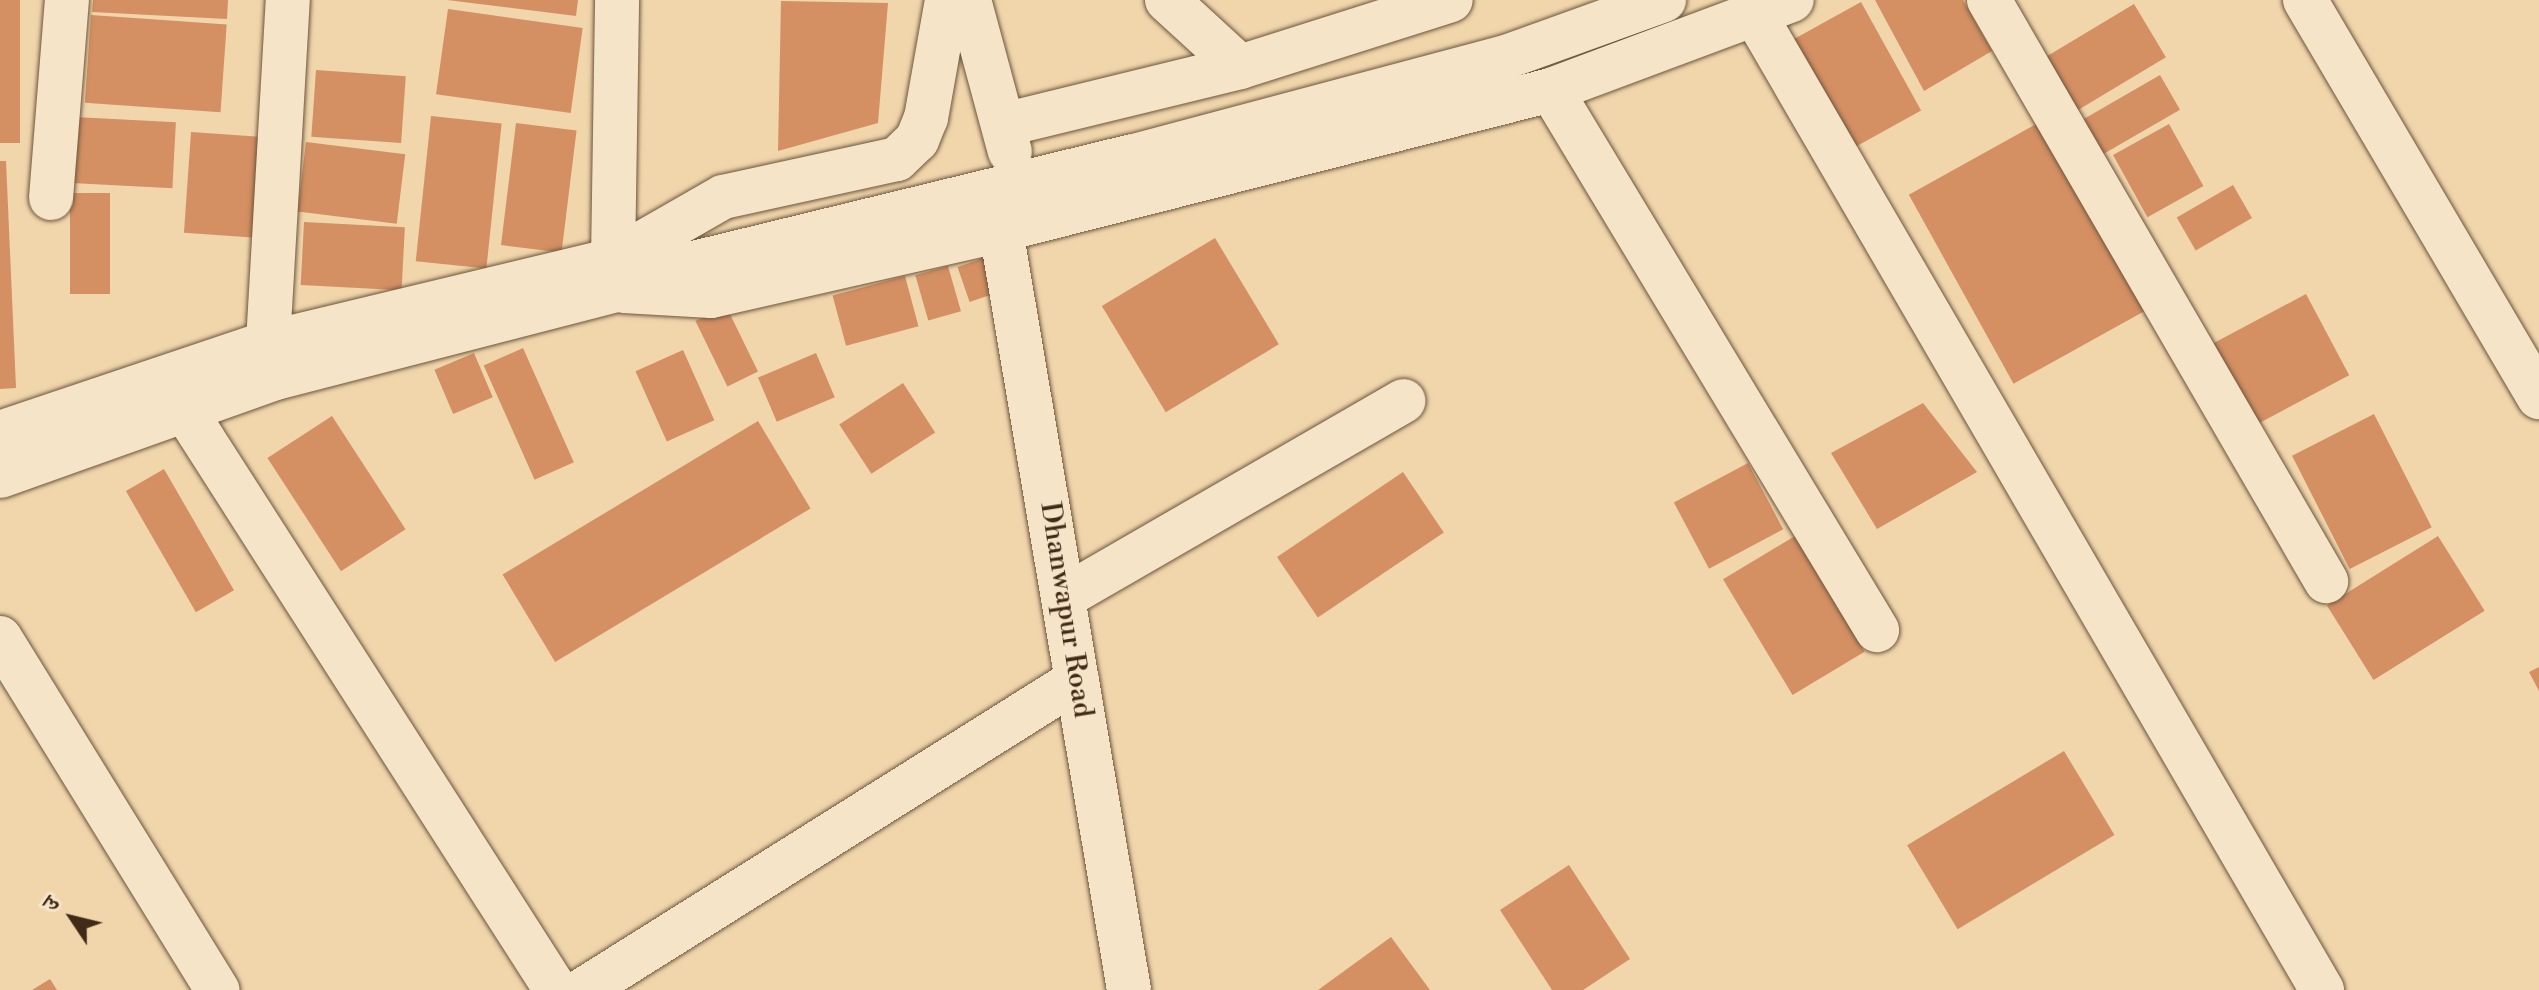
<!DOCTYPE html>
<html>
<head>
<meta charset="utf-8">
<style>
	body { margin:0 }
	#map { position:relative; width:2539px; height:990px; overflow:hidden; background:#f1d6ac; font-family:"Libre Bodoni","Noto Serif Devanagari",serif }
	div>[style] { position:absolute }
	.building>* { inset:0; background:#d48f63; transform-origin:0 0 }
	.roads { filter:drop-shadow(0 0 2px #6c563c) drop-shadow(0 0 2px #6c563c) }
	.minor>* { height:44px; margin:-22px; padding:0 22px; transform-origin:22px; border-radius:22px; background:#f6e4c9 }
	span { translate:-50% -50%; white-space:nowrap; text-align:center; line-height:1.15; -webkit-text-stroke:7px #f6e4c9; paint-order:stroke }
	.street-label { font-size:28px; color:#402b17 }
	.north { position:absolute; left:32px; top:878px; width:80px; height:80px; -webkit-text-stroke:6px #f6e4c9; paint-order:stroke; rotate:305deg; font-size:22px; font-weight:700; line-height:32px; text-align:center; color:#402b17 }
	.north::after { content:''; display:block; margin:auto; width:28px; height:36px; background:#402b17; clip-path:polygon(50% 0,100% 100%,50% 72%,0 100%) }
</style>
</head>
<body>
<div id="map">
	<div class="building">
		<i style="left:0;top:0;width:20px;height:143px"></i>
		<i style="clip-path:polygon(93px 0,228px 0,227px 19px,92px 12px)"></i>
		<i style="clip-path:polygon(447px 0,578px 0,576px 16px)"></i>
		<i style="clip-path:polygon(1875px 0,1963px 0,1992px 51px,1924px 91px)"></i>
		<i style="clip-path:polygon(781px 1px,888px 3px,878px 123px,778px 151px)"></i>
		<i style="left:1861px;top:2px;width:124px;height:77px;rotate:61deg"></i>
		<i style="left:2134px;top:4px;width:62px;height:103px;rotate:59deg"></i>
		<i style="left:448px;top:9px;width:136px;height:86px;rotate:8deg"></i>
		<i style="left:91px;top:15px;width:136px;height:88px;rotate:4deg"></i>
		<i style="left:316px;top:70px;width:90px;height:67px;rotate:4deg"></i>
		<i style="left:2160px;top:75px;width:40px;height:94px;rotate:60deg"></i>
		<i style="left:431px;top:116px;width:71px;height:146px;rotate:6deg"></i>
		<i style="left:75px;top:117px;width:101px;height:66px;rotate:3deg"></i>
		<i style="left:2040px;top:122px;width:216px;height:150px;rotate:61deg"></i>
		<i style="left:516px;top:123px;width:61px;height:123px;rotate:7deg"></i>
		<i style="left:2169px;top:124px;width:71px;height:64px;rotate:61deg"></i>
		<i style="left:191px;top:132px;width:73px;height:101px;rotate:4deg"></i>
		<i style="left:306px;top:142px;width:100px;height:70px;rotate:7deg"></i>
		<i style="clip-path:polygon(0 161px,6px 161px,16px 388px,0 389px)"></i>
		<i style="left:2233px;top:185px;width:38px;height:65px;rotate:60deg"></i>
		<i style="left:70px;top:193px;width:40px;height:101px"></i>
		<i style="left:304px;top:222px;width:101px;height:63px;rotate:3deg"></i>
		<i style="left:1215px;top:238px;width:124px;height:132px;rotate:59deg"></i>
		<i style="left:984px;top:258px;width:37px;height:28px;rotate:71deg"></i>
		<i style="left:948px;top:266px;width:47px;height:34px;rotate:74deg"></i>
		<i style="left:905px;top:276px;width:52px;height:75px;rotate:75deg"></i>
		<i style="left:2306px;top:294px;width:92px;height:106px;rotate:62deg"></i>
		<i style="left:726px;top:306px;width:73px;height:34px;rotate:64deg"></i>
		<i style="left:523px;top:348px;width:125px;height:43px;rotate:66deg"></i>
		<i style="left:683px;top:350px;width:77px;height:52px;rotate:66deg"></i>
		<i style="left:474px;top:353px;width:48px;height:43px;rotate:67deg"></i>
		<i style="left:816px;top:353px;width:48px;height:63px;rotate:67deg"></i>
		<i style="left:903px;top:383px;width:59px;height:76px;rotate:57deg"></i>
		<i style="clip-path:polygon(1923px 403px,1977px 472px,1877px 529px,1831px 453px)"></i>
		<i style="left:2374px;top:414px;width:127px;height:92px;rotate:63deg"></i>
		<i style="left:332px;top:416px;width:135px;height:77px;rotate:57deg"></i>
		<i style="left:758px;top:421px;width:102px;height:298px;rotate:59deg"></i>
		<i style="left:1748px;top:463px;width:75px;height:84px;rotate:62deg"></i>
		<i style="left:164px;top:469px;width:140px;height:44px;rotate:60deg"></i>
		<i style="left:1403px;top:472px;width:73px;height:152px;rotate:56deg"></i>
		<i style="left:1795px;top:536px;width:135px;height:84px;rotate:59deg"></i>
		<i style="left:2438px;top:536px;width:88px;height:131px;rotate:58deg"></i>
		<i style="clip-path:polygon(2539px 667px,2539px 691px,2529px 672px)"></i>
		<i style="left:2064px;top:751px;width:98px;height:183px;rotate:59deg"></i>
		<i style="clip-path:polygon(1569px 865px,1630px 959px,1583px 990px,1552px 990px,1500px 910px)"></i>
		<i style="clip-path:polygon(1391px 937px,1430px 990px,1318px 990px)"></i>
		<i style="clip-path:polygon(50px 979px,57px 990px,32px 990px)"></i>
	</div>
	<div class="roads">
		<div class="minor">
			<i style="left:969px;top:0;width:157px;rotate:74.9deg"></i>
			<i style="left:1167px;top:0;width:99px;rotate:42.5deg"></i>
			<i style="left:1989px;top:0;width:672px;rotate:59.88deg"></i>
			<i style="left:2305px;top:0;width:461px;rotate:59.5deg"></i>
			<i style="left:1755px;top:15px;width:1128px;rotate:59.82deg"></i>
			<i style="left:1551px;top:90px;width:631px;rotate:58.88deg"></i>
			<i style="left:1007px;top:124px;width:240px;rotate:-13.7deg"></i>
			<i style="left:1240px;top:67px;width:221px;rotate:-17.6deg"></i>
			<i style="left:51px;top:198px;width:199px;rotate:-85.4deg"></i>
			<i style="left:1001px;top:230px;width:771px;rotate:80.44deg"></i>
			<i style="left:613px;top:260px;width:260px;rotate:-89.1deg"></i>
			<i style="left:624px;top:291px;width:87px;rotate:3.3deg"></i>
			<i style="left:711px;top:296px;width:297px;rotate:-12.8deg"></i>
			<i style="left:1001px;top:230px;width:568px;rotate:-14.28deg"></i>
			<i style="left:1551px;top:90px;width:257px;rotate:-20.5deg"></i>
			<i style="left:268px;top:343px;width:344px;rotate:-86.7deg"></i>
			<i style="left:171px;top:389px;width:714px;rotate:57.36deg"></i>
			<i style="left:0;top:433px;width:283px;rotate:-18.6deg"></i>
			<i style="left:268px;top:343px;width:355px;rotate:-13.5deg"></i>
			<i style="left:613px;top:260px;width:127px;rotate:-29.8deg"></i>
			<i style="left:723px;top:197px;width:178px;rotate:-12.3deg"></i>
			<i style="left:897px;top:159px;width:28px;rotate:-44deg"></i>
			<i style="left:917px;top:140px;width:24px;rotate:-68deg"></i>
			<i style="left:926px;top:118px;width:120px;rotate:-79.9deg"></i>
			<i style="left:0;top:476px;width:289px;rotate:-19.6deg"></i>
			<i style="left:272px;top:379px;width:354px;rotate:-14.5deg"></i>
			<i style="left:615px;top:290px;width:50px;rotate:-22.4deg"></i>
			<i style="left:661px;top:271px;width:483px;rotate:-13.7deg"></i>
			<i style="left:1130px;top:157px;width:389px;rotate:-14.9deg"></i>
			<i style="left:1506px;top:57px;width:168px;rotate:-19.8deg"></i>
			<i style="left:1064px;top:597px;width:392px;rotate:-30deg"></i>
			<i style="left:0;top:638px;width:414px;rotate:58.3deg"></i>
			<i style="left:583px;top:990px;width:583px;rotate:-32.11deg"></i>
		</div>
	</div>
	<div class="street-label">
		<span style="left:1066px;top:610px;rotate:81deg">Dhanwapur Road</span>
	</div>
	<div class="north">उ</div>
</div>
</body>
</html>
